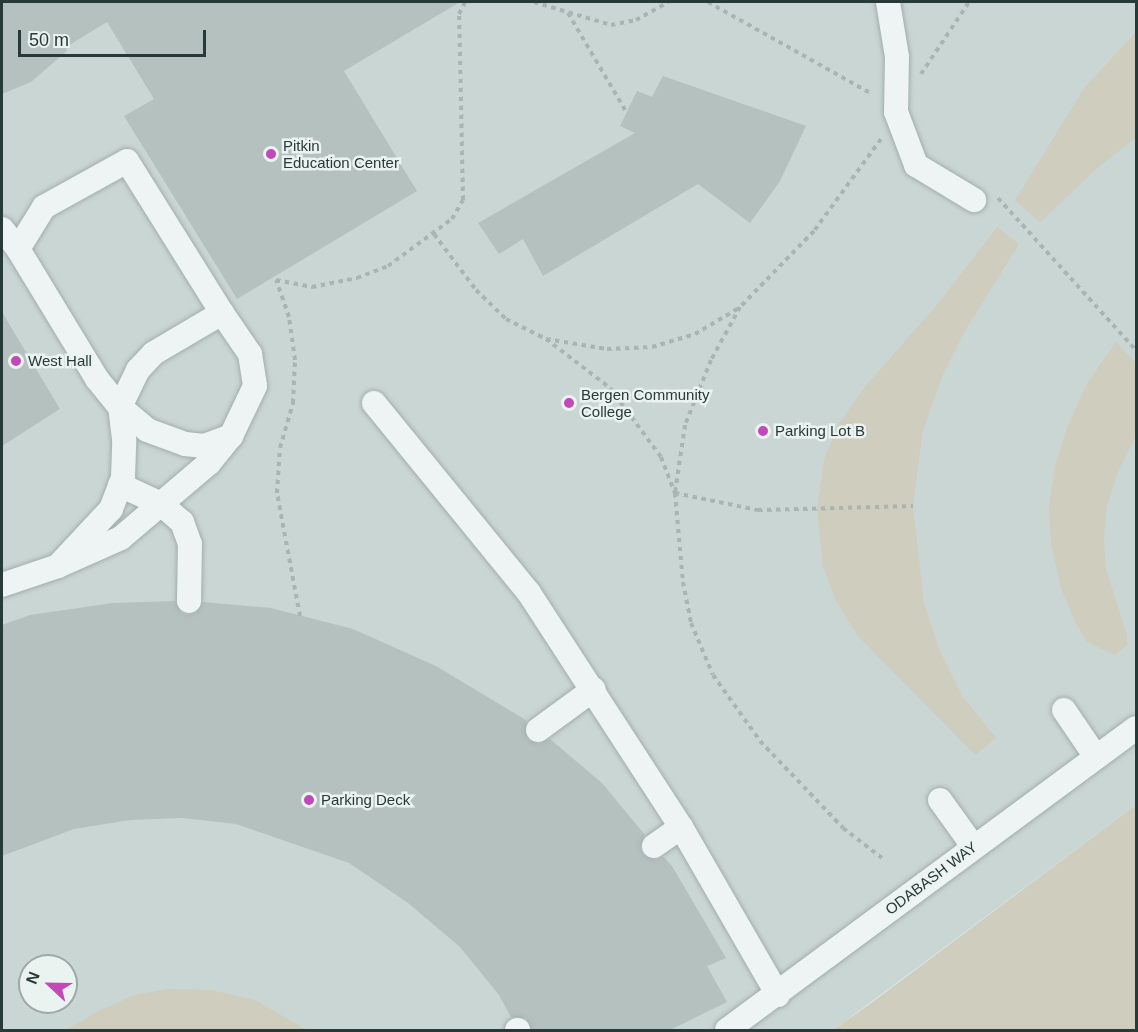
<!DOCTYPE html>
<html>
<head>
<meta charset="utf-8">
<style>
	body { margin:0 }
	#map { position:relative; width:1138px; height:1032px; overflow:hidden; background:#dce5e3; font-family:Helvetica,sans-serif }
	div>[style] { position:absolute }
	.built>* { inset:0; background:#cad6d4 }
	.green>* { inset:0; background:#cecdbe }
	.building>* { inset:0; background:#b4c1bf }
	.path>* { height:4px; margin-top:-2px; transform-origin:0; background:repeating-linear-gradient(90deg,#aab5b3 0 4.5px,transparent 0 9px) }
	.roads { filter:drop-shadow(0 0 2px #a2aeac) drop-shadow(0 0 2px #a2aeac) }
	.minor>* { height:24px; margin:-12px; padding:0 12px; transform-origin:12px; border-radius:12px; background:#eef4f3 }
	.dots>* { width:16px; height:16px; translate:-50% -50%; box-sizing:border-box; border:3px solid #ebf3f1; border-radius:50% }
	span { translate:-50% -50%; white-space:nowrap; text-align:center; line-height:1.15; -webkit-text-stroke:5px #ebf3f1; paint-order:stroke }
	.poi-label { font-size:15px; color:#273a37 }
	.left { translate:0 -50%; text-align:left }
	.street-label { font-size:15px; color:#273a37 }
	.frame { position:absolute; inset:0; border:3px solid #273a37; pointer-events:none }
	.north { position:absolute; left:18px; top:954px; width:60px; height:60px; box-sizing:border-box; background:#ebf3f1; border:2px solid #9da9a7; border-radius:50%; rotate:292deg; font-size:16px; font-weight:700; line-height:24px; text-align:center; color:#273a37 }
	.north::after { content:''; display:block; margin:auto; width:21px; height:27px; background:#c14ab9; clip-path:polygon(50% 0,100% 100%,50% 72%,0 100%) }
	.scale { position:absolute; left:18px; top:30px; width:188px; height:27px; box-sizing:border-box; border:3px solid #273a37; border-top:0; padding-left:8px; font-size:18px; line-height:21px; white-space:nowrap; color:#273a37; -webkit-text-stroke:4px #ebf3f1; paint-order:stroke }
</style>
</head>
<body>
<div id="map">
	<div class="built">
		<i style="clip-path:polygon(evenodd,2px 2px,1136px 2px,1136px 805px,833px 1030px,2px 1030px,2px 2px,30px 966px,66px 966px,66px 1002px,30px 1002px,30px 966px)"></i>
	</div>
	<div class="green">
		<i style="clip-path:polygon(1136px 32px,1136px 138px,1101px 165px,1040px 222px,1015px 200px,1085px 87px)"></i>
		<i style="clip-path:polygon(997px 227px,1019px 244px,965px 331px,942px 377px,922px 434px,913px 506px,924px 603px,940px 651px,963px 697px,996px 738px,975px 755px,858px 636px,836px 601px,823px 566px,817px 508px,825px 456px,839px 424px,863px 389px,941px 300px)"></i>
		<i style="clip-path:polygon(1116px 342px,1136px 363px,1136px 436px,1118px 472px,1107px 506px,1104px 539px,1106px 569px,1127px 635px,1127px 645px,1115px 655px,1087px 642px,1075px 622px,1061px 588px,1051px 544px,1049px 507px,1055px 466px,1068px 425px,1088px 382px)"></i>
		<i style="clip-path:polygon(1136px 805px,1136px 1030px,833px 1030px,870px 1004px)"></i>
		<i style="clip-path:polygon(167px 989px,211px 990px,255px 1000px,307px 1030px,67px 1030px,98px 1011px,135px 995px)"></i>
	</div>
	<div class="building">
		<i style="clip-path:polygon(2px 2px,460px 2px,344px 71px,417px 191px,237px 299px,124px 116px,154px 99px,107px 22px,66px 47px,67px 51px,31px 82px,2px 94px)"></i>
		<i style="clip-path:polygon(663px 76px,806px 126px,780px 181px,750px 223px,698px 184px,543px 276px,523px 239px,499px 254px,478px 223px,635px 133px,620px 126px,637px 91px,652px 97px)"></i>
		<i style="clip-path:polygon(2px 312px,60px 409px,2px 446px)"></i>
		<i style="clip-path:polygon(175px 601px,181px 613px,188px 615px,196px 613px,203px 602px,271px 608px,353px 629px,436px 666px,526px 720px,527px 739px,539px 744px,550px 739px,602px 783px,645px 835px,640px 847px,643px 855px,655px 860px,664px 857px,672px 866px,726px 958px,707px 966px,727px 1002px,670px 1030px,532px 1030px,526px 1018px,511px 1017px,499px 995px,460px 947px,408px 903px,349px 863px,236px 824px,183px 818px,130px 820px,74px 829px,2px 856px,2px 625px,30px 615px,113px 603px)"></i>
	</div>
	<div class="path">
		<i style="left:534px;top:2px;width:80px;rotate:16.6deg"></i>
		<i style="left:611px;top:25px;width:25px;rotate:-11deg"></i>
		<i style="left:636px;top:20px;width:37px;rotate:-29deg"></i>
		<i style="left:708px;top:2px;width:188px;rotate:29.3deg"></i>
		<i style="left:568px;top:13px;width:116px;rotate:59.5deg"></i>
		<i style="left:921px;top:74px;width:87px;rotate:-56.3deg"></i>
		<i style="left:881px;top:139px;width:114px;rotate:126.1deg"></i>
		<i style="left:814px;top:231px;width:106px;rotate:134.2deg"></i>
		<i style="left:740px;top:307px;width:60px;rotate:118.7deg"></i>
		<i style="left:711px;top:360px;width:70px;rotate:111.8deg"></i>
		<i style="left:685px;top:425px;width:69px;rotate:98.4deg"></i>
		<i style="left:675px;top:493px;width:89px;rotate:84.9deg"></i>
		<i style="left:683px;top:582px;width:42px;rotate:79deg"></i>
		<i style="left:691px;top:623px;width:56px;rotate:67.1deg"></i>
		<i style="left:713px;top:675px;width:81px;rotate:54.5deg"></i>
		<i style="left:760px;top:741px;width:120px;rotate:46.3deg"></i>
		<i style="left:843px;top:828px;width:49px;rotate:37.6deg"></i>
		<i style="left:998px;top:198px;width:205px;rotate:47.8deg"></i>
		<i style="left:434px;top:234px;width:70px;rotate:53.1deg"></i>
		<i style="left:476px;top:290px;width:42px;rotate:44deg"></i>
		<i style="left:506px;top:319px;width:45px;rotate:26.6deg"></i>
		<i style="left:546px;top:339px;width:62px;rotate:9.3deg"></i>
		<i style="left:607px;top:349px;width:45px;rotate:-2.5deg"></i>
		<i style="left:652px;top:347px;width:45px;rotate:-16.8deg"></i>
		<i style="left:695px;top:334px;width:51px;rotate:-30.6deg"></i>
		<i style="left:546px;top:339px;width:81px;rotate:37.4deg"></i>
		<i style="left:610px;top:388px;width:86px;rotate:53.5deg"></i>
		<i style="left:661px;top:457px;width:39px;rotate:69deg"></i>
		<i style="left:675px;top:493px;width:85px;rotate:11.6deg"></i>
		<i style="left:758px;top:510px;width:155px;rotate:-1.5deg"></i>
		<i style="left:300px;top:616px;width:125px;rotate:-100.6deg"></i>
		<i style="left:277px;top:493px;width:45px;rotate:-86.2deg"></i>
		<i style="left:280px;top:448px;width:47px;rotate:-73.9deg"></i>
		<i style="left:293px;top:403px;width:43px;rotate:-87.3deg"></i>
		<i style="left:295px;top:360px;width:43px;rotate:-97.9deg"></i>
		<i style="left:289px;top:317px;width:39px;rotate:-109deg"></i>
		<i style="left:276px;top:280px;width:37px;rotate:11deg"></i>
		<i style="left:312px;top:287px;width:46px;rotate:-11.3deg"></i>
		<i style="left:357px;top:278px;width:33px;rotate:-21deg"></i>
		<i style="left:388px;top:266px;width:79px;rotate:-36.3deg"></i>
		<i style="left:452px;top:219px;width:22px;rotate:-60deg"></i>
		<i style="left:463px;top:200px;width:186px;rotate:-91.2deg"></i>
		<i style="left:459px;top:14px;width:13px;rotate:-63deg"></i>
	</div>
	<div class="roads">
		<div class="minor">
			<i style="left:888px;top:2px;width:56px;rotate:80.7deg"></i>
			<i style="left:897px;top:57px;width:55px;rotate:91deg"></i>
			<i style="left:896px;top:112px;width:57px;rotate:69.3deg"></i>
			<i style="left:916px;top:165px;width:68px;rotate:31.1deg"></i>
			<i style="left:2px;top:229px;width:26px;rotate:51deg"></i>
			<i style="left:222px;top:313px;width:50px;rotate:55.7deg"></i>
			<i style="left:250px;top:354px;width:32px;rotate:81deg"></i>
			<i style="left:255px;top:386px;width:55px;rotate:115.6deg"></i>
			<i style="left:231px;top:436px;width:35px;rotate:129deg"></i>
			<i style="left:209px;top:463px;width:116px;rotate:139.6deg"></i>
			<i style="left:121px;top:538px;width:69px;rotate:156deg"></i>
			<i style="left:58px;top:566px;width:78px;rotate:-47.1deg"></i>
			<i style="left:111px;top:509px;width:34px;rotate:-69deg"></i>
			<i style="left:123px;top:477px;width:38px;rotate:-88deg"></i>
			<i style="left:124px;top:439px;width:32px;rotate:-97deg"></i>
			<i style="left:120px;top:407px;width:41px;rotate:-64.1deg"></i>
			<i style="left:138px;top:370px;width:23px;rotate:-47deg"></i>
			<i style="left:154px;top:353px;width:79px;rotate:-30.5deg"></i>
			<i style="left:222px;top:313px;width:179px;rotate:-122deg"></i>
			<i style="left:127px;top:161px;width:95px;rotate:151deg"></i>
			<i style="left:44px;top:207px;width:49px;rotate:121.8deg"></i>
			<i style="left:18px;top:249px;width:152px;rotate:58.7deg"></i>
			<i style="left:97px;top:379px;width:36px;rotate:51deg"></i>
			<i style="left:120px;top:407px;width:35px;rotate:40deg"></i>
			<i style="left:147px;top:430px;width:40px;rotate:20.2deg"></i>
			<i style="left:185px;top:444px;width:19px;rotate:6deg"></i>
			<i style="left:204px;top:446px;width:29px;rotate:-20deg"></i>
			<i style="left:374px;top:403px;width:245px;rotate:50.8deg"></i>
			<i style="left:529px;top:593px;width:279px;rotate:57deg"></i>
			<i style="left:681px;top:827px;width:194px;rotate:60deg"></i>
			<i style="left:120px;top:485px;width:45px;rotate:24.9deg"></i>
			<i style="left:161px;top:504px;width:28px;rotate:41deg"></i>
			<i style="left:182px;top:522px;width:23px;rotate:70deg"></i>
			<i style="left:190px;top:544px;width:57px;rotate:91deg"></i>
			<i style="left:2px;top:585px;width:59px;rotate:-18.7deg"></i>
			<i style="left:1064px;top:710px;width:57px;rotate:55.8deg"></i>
			<i style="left:538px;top:730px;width:69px;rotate:-36.2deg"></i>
			<i style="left:940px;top:800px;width:57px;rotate:54.3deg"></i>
			<i style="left:654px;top:846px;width:33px;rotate:-35deg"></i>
			<i style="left:517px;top:1030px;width:1px"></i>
			<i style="left:727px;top:1030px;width:508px;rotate:-36.44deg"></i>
		</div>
	</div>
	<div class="dots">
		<i style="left:271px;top:154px;background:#c14ab9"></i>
		<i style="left:16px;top:361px;background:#c14ab9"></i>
		<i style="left:569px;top:403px;background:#c14ab9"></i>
		<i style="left:763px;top:431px;background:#c14ab9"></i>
		<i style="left:309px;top:800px;background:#c14ab9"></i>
	</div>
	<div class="poi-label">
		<span class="left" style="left:283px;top:154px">Pitkin<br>Education Center</span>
		<span class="left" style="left:28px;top:361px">West Hall</span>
		<span class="left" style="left:581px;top:403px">Bergen Community<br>College</span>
		<span class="left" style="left:775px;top:431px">Parking Lot B</span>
		<span class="left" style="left:321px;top:800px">Parking Deck</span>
	</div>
	<div class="street-label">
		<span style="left:931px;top:878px;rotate:-37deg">ODABASH WAY</span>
	</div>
	<div class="frame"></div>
	<div class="north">N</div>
	<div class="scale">50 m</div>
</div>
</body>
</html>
